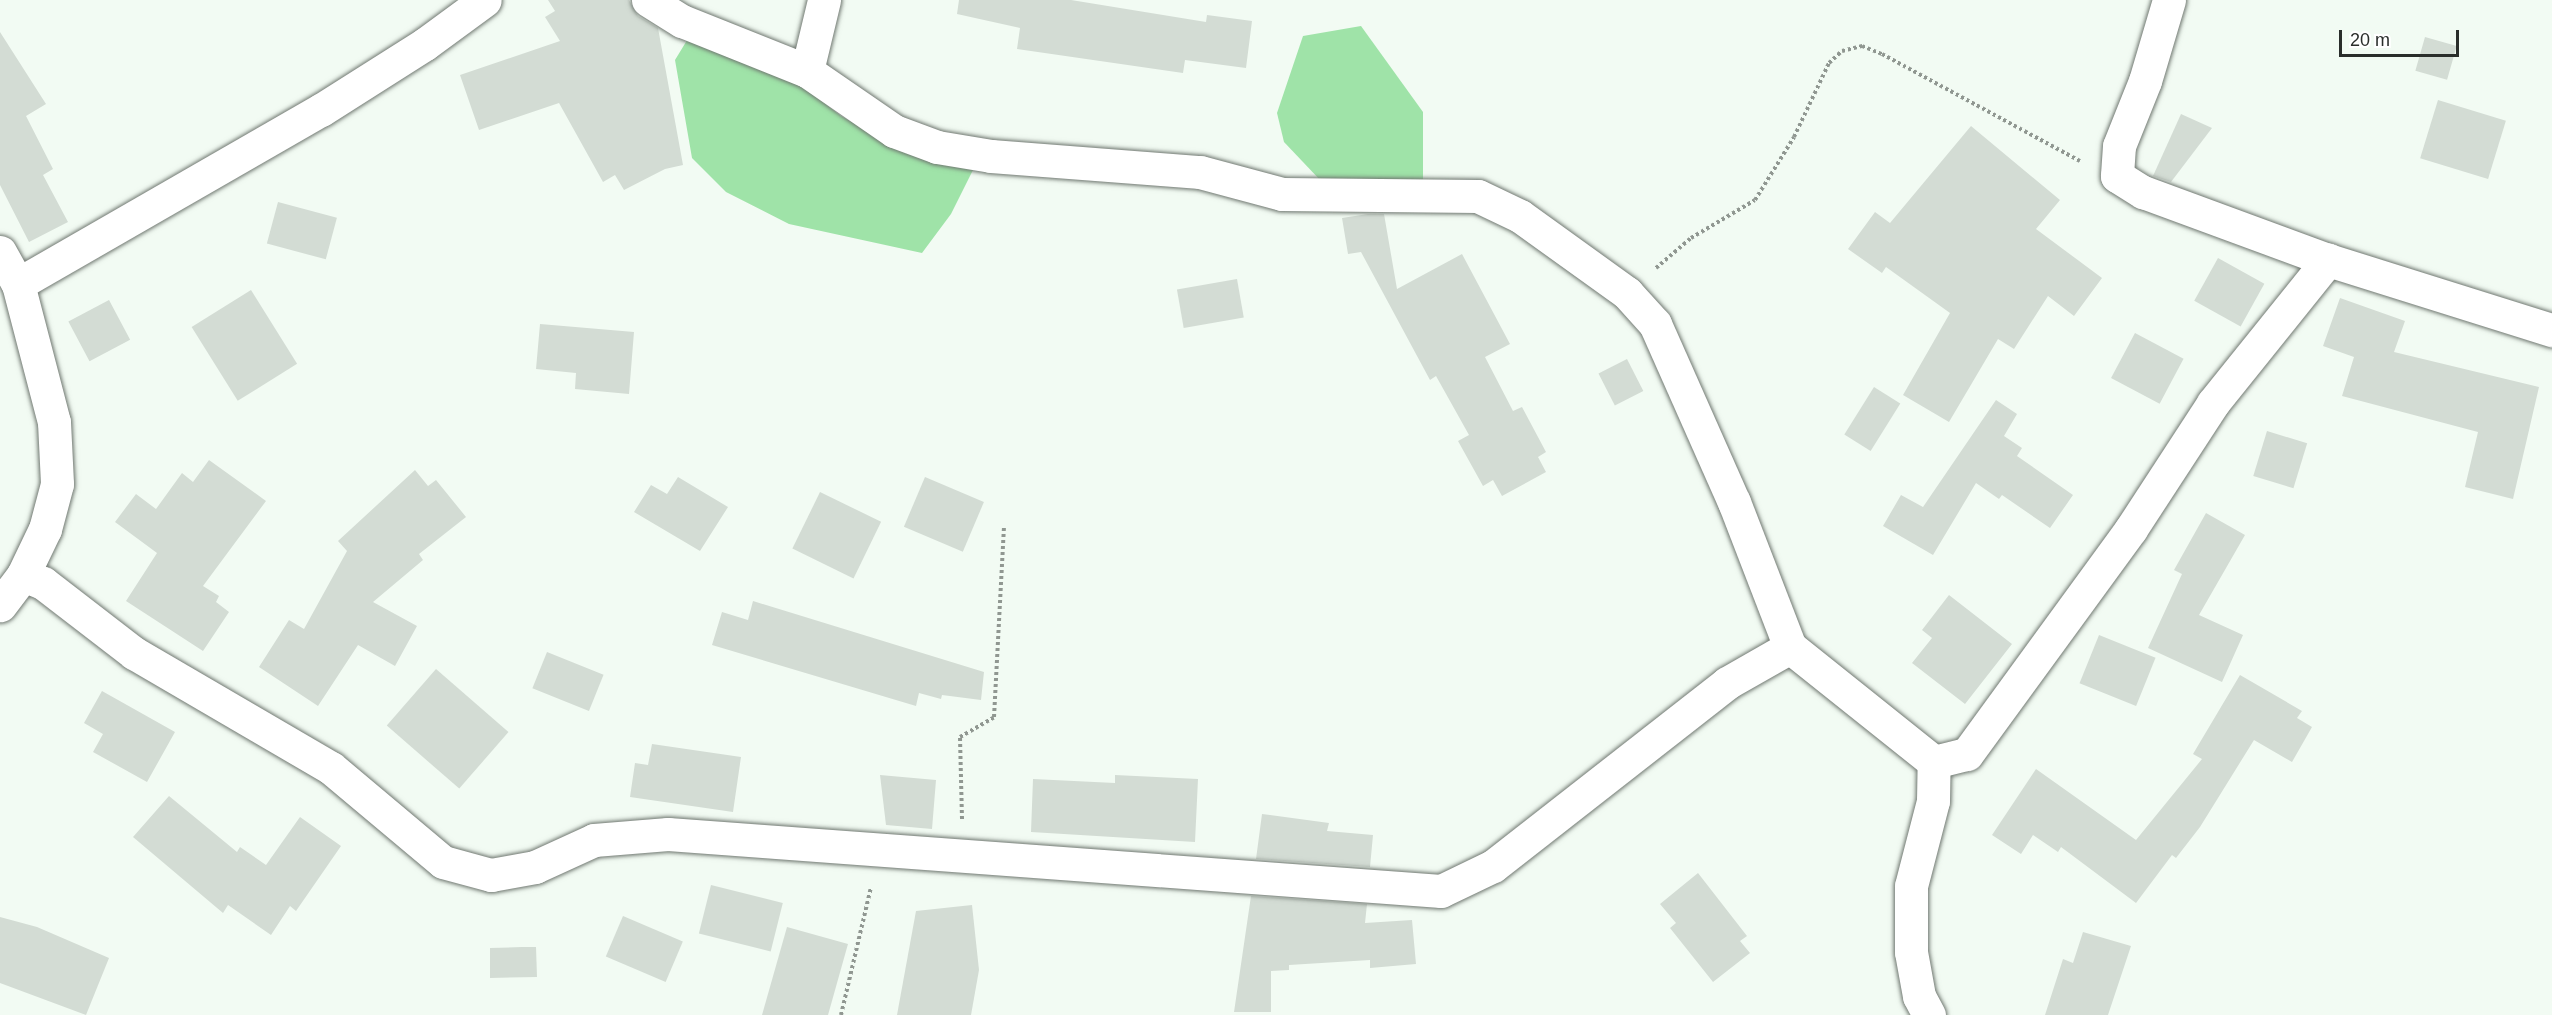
<!DOCTYPE html>
<html>
<head>
<meta charset="utf-8">
<style>
	body { margin:0 }
	#map { position:relative; width:2552px; height:1015px; overflow:hidden; background:#f2fbf3; font-family:Helvetica,sans-serif }
	div>[style] { position:absolute }
	.green>* { inset:0; background:#9fe3a8 }
	.building>* { inset:0; background:#d3dcd4; transform-origin:0 0 }
	.path>* { height:4px; margin-top:-2px; transform-origin:0; background:repeating-linear-gradient(90deg,#909791 0 3px,transparent 0 6px) }
	.roads { filter:drop-shadow(0 0 2px #707871) drop-shadow(0 0 2px #707871) }
	.minor>* { height:33px; margin:-16.5px; padding:0 16.5px; transform-origin:16.5px; border-radius:16.5px; background:#fff }
	span { translate:-50% -50%; white-space:nowrap; text-align:center; line-height:1.15; -webkit-text-stroke:6px #fff; paint-order:stroke }
	.scale { position:absolute; left:2339px; top:30px; width:120px; height:27px; box-sizing:border-box; border:3px solid #2a2e2b; border-top:0; padding-left:8px; font-size:18px; line-height:21px; white-space:nowrap; color:#2a2e2b; -webkit-text-stroke:4px #fff; paint-order:stroke }
</style>
</head>
<body>
<div id="map">
	<div class="green">
		<i style="clip-path:polygon(1361px 26px,1423px 112px,1423px 180px,1321px 181px,1284px 142px,1277px 113px,1303px 36px)"></i>
		<i style="clip-path:polygon(689px 37px,796px 81px,841px 116px,914px 156px,974px 168px,951px 214px,922px 253px,789px 224px,726px 192px,692px 158px,675px 60px)"></i>
	</div>
	<div class="building">
		<i style="clip-path:polygon(548px 0,629px 0,638px 16px,658px 28px,683px 165px,665px 169px,624px 190px,615px 175px,603px 182px,559px 103px,479px 130px,460px 75px,560px 41px,545px 17px,555px 11px)"></i>
		<i style="clip-path:polygon(959px 0,1071px 0,1206px 22px,1207px 15px,1252px 21px,1246px 68px,1185px 60px,1183px 73px,1017px 49px,1020px 28px,957px 14px)"></i>
		<i style="clip-path:polygon(0 32px,46px 104px,26px 116px,53px 169px,43px 175px,68px 222px,29px 242px,0 185px)"></i>
		<i style="left:2425px;top:37px;width:33px;height:35px;rotate:16deg"></i>
		<i style="left:2438px;top:100px;width:71px;height:61px;rotate:17deg"></i>
		<i style="clip-path:polygon(2181px 114px,2212px 128px,2171px 182px,2153px 176px)"></i>
		<i style="clip-path:polygon(1971px 126px,2060px 200px,2036px 229px,2102px 278px,2074px 316px,2048px 296px,2014px 349px,1998px 339px,1949px 422px,1903px 395px,1950px 313px,1886px 267px,1882px 273px,1848px 249px,1875px 212px,1890px 223px)"></i>
		<i style="left:278px;top:202px;width:61px;height:43px;rotate:15deg"></i>
		<i style="clip-path:polygon(1368px 214px,1384px 214px,1397px 289px,1462px 254px,1510px 344px,1485px 357px,1513px 411px,1522px 407px,1546px 452px,1538px 457px,1546px 472px,1502px 496px,1493px 480px,1483px 486px,1458px 441px,1469px 435px,1436px 376px,1430px 380px,1361px 252px,1348px 254px,1342px 218px)"></i>
		<i style="left:2218px;top:258px;width:53px;height:49px;rotate:29deg"></i>
		<i style="left:1237px;top:279px;width:39px;height:61px;rotate:80deg"></i>
		<i style="left:251px;top:290px;width:87px;height:70px;rotate:58deg"></i>
		<i style="clip-path:polygon(2340px 298px,2405px 321px,2394px 352px,2539px 387px,2513px 499px,2465px 487px,2478px 432px,2342px 396px,2354px 357px,2323px 346px)"></i>
		<i style="left:109px;top:300px;width:45px;height:46px;rotate:62deg"></i>
		<i style="clip-path:polygon(540px 324px,634px 332px,629px 394px,575px 389px,576px 373px,536px 369px)"></i>
		<i style="left:2135px;top:333px;width:55px;height:51px;rotate:28deg"></i>
		<i style="left:1627px;top:359px;width:36px;height:32px;rotate:63deg"></i>
		<i style="left:1874px;top:387px;width:31px;height:56px;rotate:32deg"></i>
		<i style="clip-path:polygon(1996px 400px,2017px 414px,2004px 436px,2022px 448px,2017px 456px,2073px 495px,2050px 528px,2002px 495px,1999px 499px,1976px 483px,1933px 555px,1883px 526px,1901px 495px,1923px 507px)"></i>
		<i style="left:2267px;top:431px;width:42px;height:47px;rotate:17deg"></i>
		<i style="clip-path:polygon(209px 460px,266px 501px,203px 586px,219px 596px,216px 602px,229px 612px,203px 651px,126px 601px,157px 553px,115px 522px,136px 494px,156px 509px,182px 473px,193px 482px)"></i>
		<i style="clip-path:polygon(415px 470px,428px 486px,436px 480px,466px 517px,419px 554px,423px 560px,373px 602px,417px 626px,395px 666px,358px 645px,318px 706px,259px 667px,289px 620px,304px 629px,347px 551px,338px 541px)"></i>
		<i style="clip-path:polygon(678px 477px,728px 507px,700px 551px,634px 512px,651px 485px,667px 494px)"></i>
		<i style="left:925px;top:477px;width:64px;height:54px;rotate:23deg"></i>
		<i style="left:820px;top:492px;width:68px;height:63px;rotate:26deg"></i>
		<i style="clip-path:polygon(2206px 513px,2245px 535px,2199px 615px,2243px 635px,2222px 682px,2148px 648px,2182px 574px,2174px 570px)"></i>
		<i style="clip-path:polygon(1949px 595px,2012px 644px,1965px 704px,1912px 663px,1932px 638px,1922px 630px)"></i>
		<i style="clip-path:polygon(753px 601px,984px 672px,981px 700px,942px 695px,941px 699px,919px 693px,916px 706px,712px 645px,722px 612px,748px 620px)"></i>
		<i style="left:2099px;top:635px;width:61px;height:52px;rotate:22deg"></i>
		<i style="left:547px;top:652px;width:61px;height:39px;rotate:22deg"></i>
		<i style="left:436px;top:669px;width:96px;height:75px;rotate:41deg"></i>
		<i style="clip-path:polygon(2240px 675px,2302px 711px,2297px 718px,2312px 727px,2292px 762px,2254px 740px,2200px 827px,2176px 858px,2172px 855px,2136px 903px,2061px 847px,2058px 852px,2033px 835px,2021px 854px,1992px 835px,2036px 769px,2136px 840px,2202px 759px,2193px 754px)"></i>
		<i style="clip-path:polygon(102px 691px,175px 732px,147px 782px,93px 752px,103px 734px,84px 723px)"></i>
		<i style="clip-path:polygon(652px 744px,741px 757px,733px 812px,630px 797px,635px 763px,648px 765px)"></i>
		<i style="clip-path:polygon(880px 775px,936px 780px,932px 829px,886px 825px)"></i>
		<i style="clip-path:polygon(1115px 775px,1198px 779px,1195px 842px,1031px 832px,1033px 779px,1115px 783px)"></i>
		<i style="clip-path:polygon(169px 796px,237px 852px,240px 847px,266px 865px,300px 817px,341px 846px,296px 911px,290px 906px,271px 935px,228px 905px,223px 913px,133px 837px)"></i>
		<i style="clip-path:polygon(1262px 814px,1329px 823px,1327px 831px,1373px 835px,1370px 867px,1256px 859px)"></i>
		<i style="clip-path:polygon(1698px 873px,1747px 936px,1740px 941px,1750px 953px,1713px 982px,1670px 928px,1676px 923px,1660px 904px)"></i>
		<i style="left:711px;top:885px;width:74px;height:50px;rotate:14deg"></i>
		<i style="clip-path:polygon(1251px 896px,1367px 904px,1365px 923px,1412px 920px,1416px 964px,1370px 968px,1370px 960px,1289px 965px,1289px 970px,1271px 971px,1271px 1012px,1234px 1012px)"></i>
		<i style="clip-path:polygon(972px 905px,979px 970px,971px 1015px,897px 1015px,916px 911px)"></i>
		<i style="left:623px;top:916px;width:65px;height:44px;rotate:23deg"></i>
		<i style="clip-path:polygon(0 917px,37px 927px,109px 958px,86px 1015px,0 983px)"></i>
		<i style="clip-path:polygon(787px 927px,848px 944px,828px 1015px,762px 1015px)"></i>
		<i style="clip-path:polygon(2083px 932px,2131px 946px,2108px 1015px,2045px 1015px,2063px 959px,2073px 963px)"></i>
		<i style="clip-path:polygon(522px 947px,536px 947px,537px 977px,490px 978px,490px 948px)"></i>
	</div>
	<div class="path">
		<i style="left:1656px;top:268px;width:46px;rotate:-40.6deg"></i>
		<i style="left:1691px;top:238px;width:74px;rotate:-30.7deg"></i>
		<i style="left:1755px;top:200px;width:74px;rotate:-58.2deg"></i>
		<i style="left:1794px;top:137px;width:82px;rotate:-64.7deg"></i>
		<i style="left:1829px;top:63px;width:18px;rotate:-43deg"></i>
		<i style="left:1842px;top:51px;width:21px;rotate:-14deg"></i>
		<i style="left:1862px;top:46px;width:22px;rotate:22deg"></i>
		<i style="left:1882px;top:54px;width:225px;rotate:28.4deg"></i>
		<i style="left:962px;top:819px;width:82px;rotate:-91.4deg"></i>
		<i style="left:960px;top:737px;width:39px;rotate:-30deg"></i>
		<i style="left:994px;top:717px;width:192px;rotate:-87deg"></i>
		<i style="left:841px;top:1015px;width:131px;rotate:-76.8deg"></i>
	</div>
	<div class="roads">
		<div class="minor">
			<i style="left:648px;top:0;width:40px;rotate:32deg"></i>
			<i style="left:682px;top:21px;width:135px;rotate:21.8deg"></i>
			<i style="left:807px;top:71px;width:106px;rotate:34.6deg"></i>
			<i style="left:894px;top:131px;width:46px;rotate:20.4deg"></i>
			<i style="left:937px;top:147px;width:55px;rotate:9.5deg"></i>
			<i style="left:991px;top:156px;width:210px;rotate:4.4deg"></i>
			<i style="left:1200px;top:172px;width:85px;rotate:15deg"></i>
			<i style="left:1282px;top:194px;width:196px;rotate:0.6deg"></i>
			<i style="left:1478px;top:196px;width:47px;rotate:25.5deg"></i>
			<i style="left:1520px;top:216px;width:132px;rotate:35.7deg"></i>
			<i style="left:1627px;top:293px;width:42px;rotate:47.9deg"></i>
			<i style="left:1655px;top:324px;width:195px;rotate:66.1deg"></i>
			<i style="left:1734px;top:502px;width:155px;rotate:68.9deg"></i>
			<i style="left:2169px;top:0;width:84px;rotate:106.5deg"></i>
			<i style="left:2145px;top:81px;width:70px;rotate:111.8deg"></i>
			<i style="left:2119px;top:146px;width:30px;rotate:94deg"></i>
			<i style="left:2117px;top:176px;width:31px;rotate:32deg"></i>
			<i style="left:2143px;top:192px;width:197px;rotate:20.2deg"></i>
			<i style="left:2328px;top:260px;width:235px;rotate:17.4deg"></i>
			<i style="left:807px;top:71px;width:73px;rotate:-76.5deg"></i>
			<i style="left:0;top:252px;width:37px;rotate:61deg"></i>
			<i style="left:18px;top:284px;width:143px;rotate:75.4deg"></i>
			<i style="left:54px;top:422px;width:62px;rotate:87.2deg"></i>
			<i style="left:57px;top:484px;width:47px;rotate:104.9deg"></i>
			<i style="left:45px;top:529px;width:51px;rotate:115.6deg"></i>
			<i style="left:23px;top:575px;width:38px;rotate:127deg"></i>
			<i style="left:18px;top:284px;width:349px;rotate:-29.9deg"></i>
			<i style="left:321px;top:110px;width:123px;rotate:-32.4deg"></i>
			<i style="left:425px;top:44px;width:74px;rotate:-36.3deg"></i>
			<i style="left:23px;top:575px;width:22px;rotate:22deg"></i>
			<i style="left:43px;top:583px;width:115px;rotate:37.6deg"></i>
			<i style="left:134px;top:653px;width:228px;rotate:30.3deg"></i>
			<i style="left:331px;top:768px;width:146px;rotate:40deg"></i>
			<i style="left:443px;top:862px;width:50px;rotate:15.2deg"></i>
			<i style="left:491px;top:875px;width:45px;rotate:-10.3deg"></i>
			<i style="left:535px;top:867px;width:65px;rotate:-24.6deg"></i>
			<i style="left:594px;top:840px;width:74px;rotate:-4.6deg"></i>
			<i style="left:668px;top:834px;width:775px;rotate:4.22deg"></i>
			<i style="left:1441px;top:891px;width:58px;rotate:-25.7deg"></i>
			<i style="left:1493px;top:866px;width:297px;rotate:-38deg"></i>
			<i style="left:1727px;top:683px;width:73px;rotate:-29.7deg"></i>
			<i style="left:1790px;top:647px;width:184px;rotate:38.6deg"></i>
			<i style="left:1934px;top:762px;width:34px;rotate:-14deg"></i>
			<i style="left:1967px;top:754px;width:278px;rotate:-53.9deg"></i>
			<i style="left:2131px;top:529px;width:150px;rotate:-56.9deg"></i>
			<i style="left:2213px;top:403px;width:184px;rotate:-51.2deg"></i>
			<i style="left:1929px;top:1015px;width:21px;rotate:-118deg"></i>
			<i style="left:1919px;top:996px;width:45px;rotate:-100.3deg"></i>
			<i style="left:1911px;top:952px;width:66px;rotate:-90deg"></i>
			<i style="left:1911px;top:886px;width:88px;rotate:-75.5deg"></i>
			<i style="left:1933px;top:801px;width:39px;rotate:-89deg"></i>
		</div>
	</div>
	<div class="scale">20 m</div>
</div>
</body>
</html>
